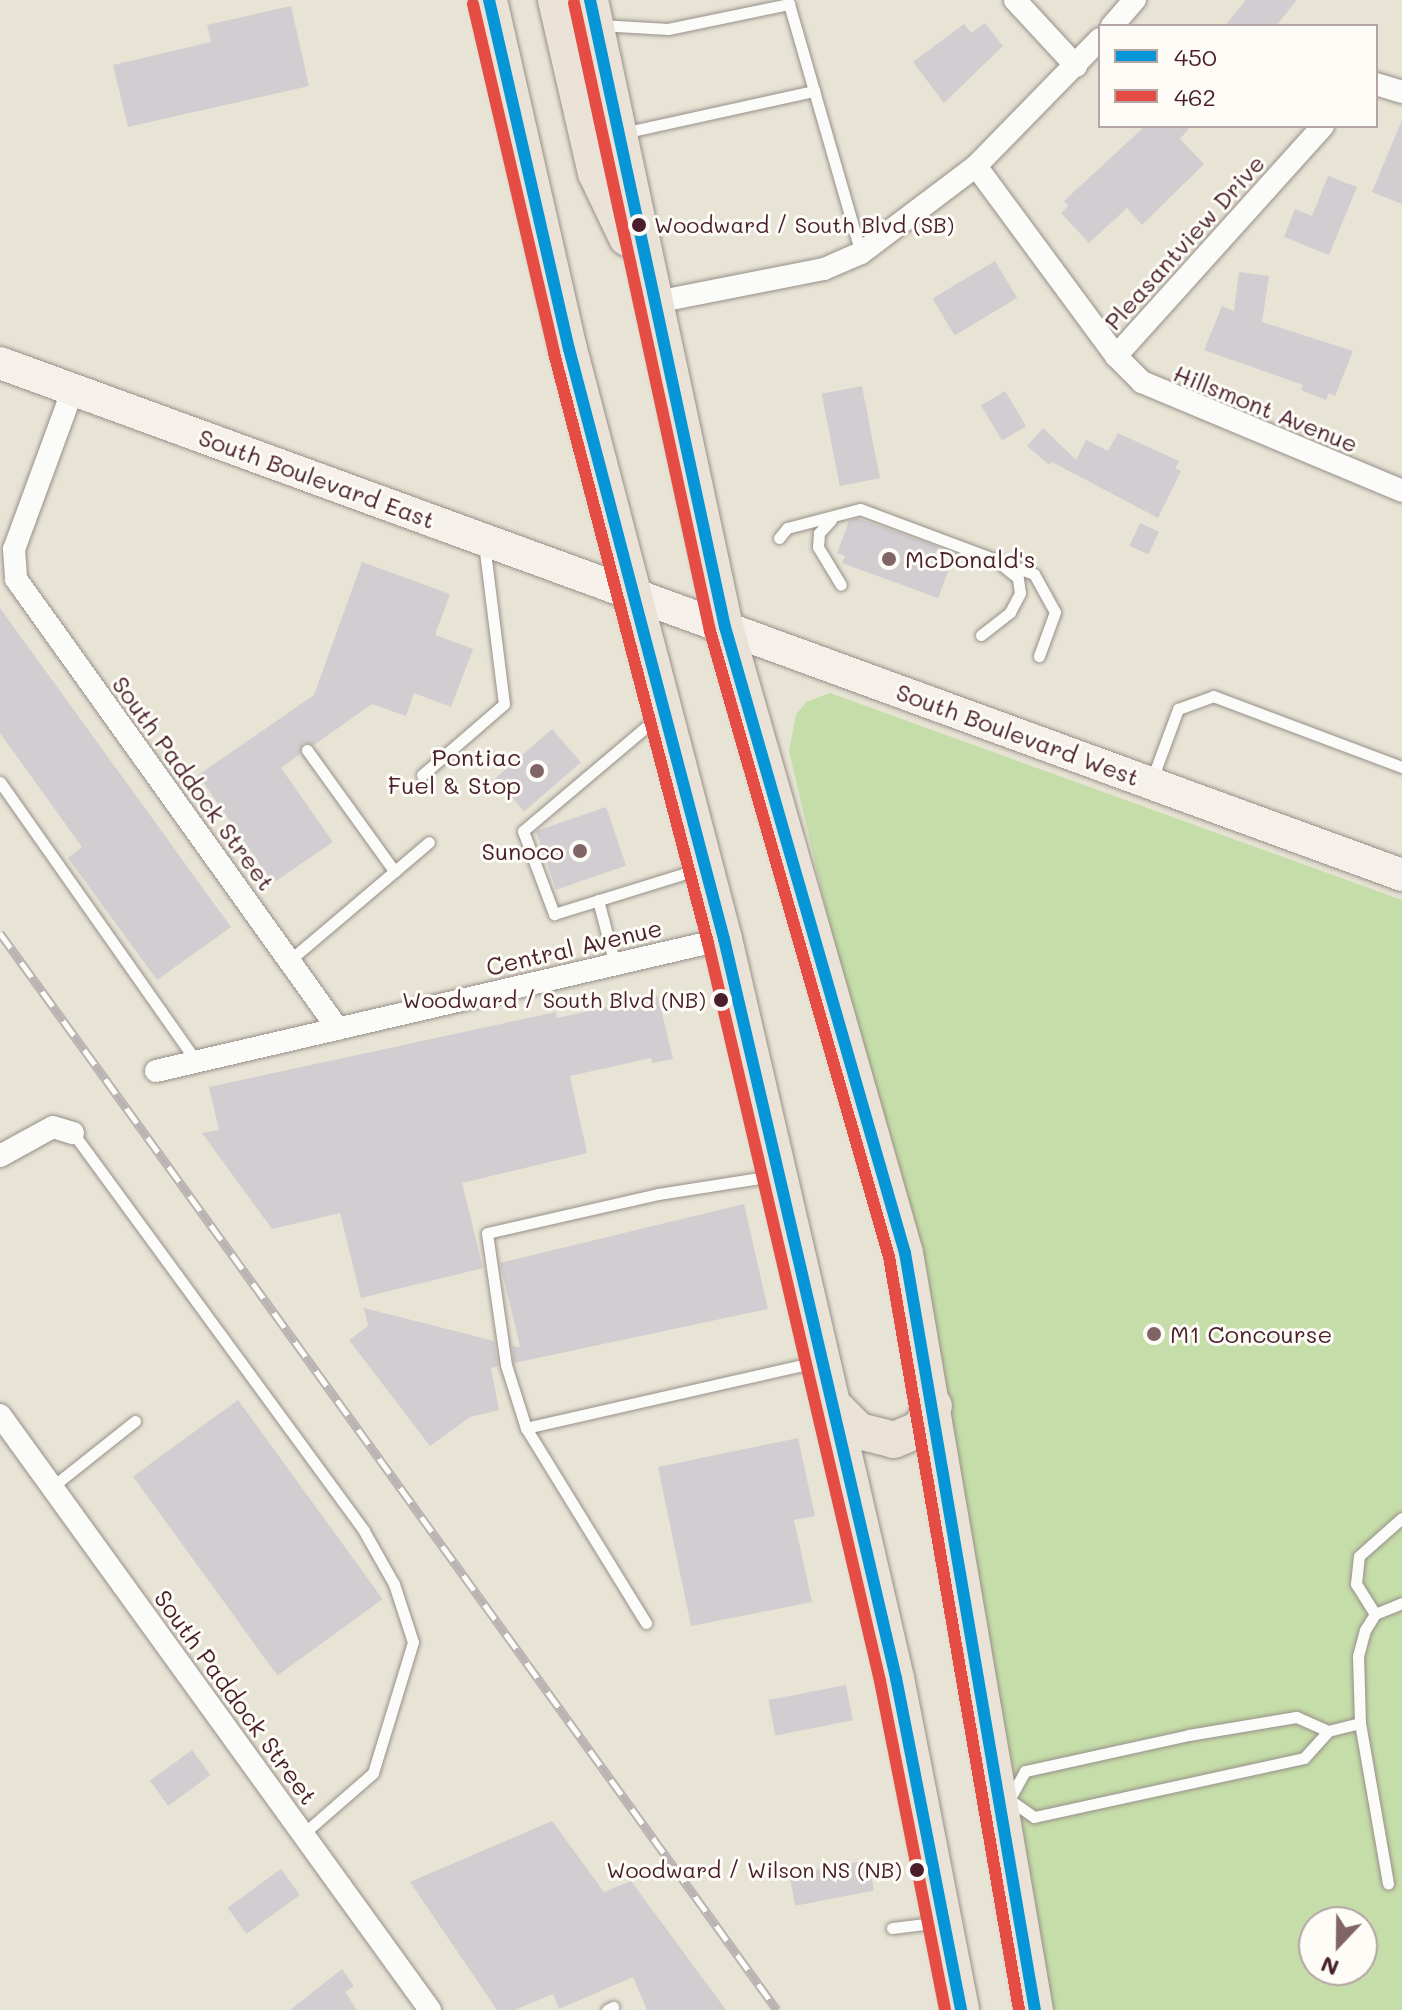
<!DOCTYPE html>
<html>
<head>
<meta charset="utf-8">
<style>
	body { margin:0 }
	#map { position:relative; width:1402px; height:2010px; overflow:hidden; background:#e7e4d5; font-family:Mali,sans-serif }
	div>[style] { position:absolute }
	.green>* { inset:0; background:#c5dda8 }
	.building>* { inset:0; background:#d2cdd0; transform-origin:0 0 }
	.roads { filter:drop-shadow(0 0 2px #988f89) drop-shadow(0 0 2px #988f89) }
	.lane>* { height:11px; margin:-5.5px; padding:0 5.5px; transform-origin:5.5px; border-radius:5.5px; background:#fbfbf9 }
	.street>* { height:22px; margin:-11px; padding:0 11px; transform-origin:11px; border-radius:11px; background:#fbfbf9 }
	.secondary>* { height:32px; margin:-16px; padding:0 16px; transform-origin:16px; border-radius:16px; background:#f5f1ea }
	.primary>* { height:36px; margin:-18px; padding:0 18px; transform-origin:18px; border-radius:18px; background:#eae2d6 }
	.rail>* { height:9px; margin-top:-4.5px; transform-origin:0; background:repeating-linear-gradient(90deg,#fdfcf7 0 18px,#b9b4b3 0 36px); box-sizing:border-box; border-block:2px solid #b9b4b3 }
	.bus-1>* { height:12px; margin:-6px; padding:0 6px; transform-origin:6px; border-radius:6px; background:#0696d7 }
	.bus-2>* { height:12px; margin:-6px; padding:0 6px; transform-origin:6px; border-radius:6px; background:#e54c44 }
	.dots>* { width:22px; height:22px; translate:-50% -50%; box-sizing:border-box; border:4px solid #fdfcf7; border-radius:50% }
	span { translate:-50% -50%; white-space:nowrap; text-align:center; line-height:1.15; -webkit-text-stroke:6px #fdfcf7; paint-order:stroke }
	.bus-label { font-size:22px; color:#4a1f2b }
	.left { translate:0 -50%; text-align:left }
	.right { translate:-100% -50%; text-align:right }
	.street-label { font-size:24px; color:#4a1f2b }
	.poi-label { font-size:24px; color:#4a1f2b }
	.legend { position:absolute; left:1098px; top:24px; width:280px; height:104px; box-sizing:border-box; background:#fdfcf7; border:2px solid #b5a4a5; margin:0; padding:10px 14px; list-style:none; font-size:24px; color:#4a1f2b }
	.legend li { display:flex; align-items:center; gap:16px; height:40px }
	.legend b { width:40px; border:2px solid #b5a4a5 }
	.north { position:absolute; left:1298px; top:1906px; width:80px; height:80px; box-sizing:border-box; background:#fdfcf7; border:2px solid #b5a4a5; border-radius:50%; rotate:202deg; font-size:22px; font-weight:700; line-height:32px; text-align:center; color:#4a1f2b }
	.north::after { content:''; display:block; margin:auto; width:28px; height:36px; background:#816466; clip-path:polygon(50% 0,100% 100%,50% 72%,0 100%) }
</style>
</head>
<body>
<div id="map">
	<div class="green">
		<i style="clip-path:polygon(evenodd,830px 693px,1402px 900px,1402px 2010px,1050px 2010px,839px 965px,789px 751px,796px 715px,806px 702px,830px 693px,1314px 1922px,1362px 1922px,1362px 1970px,1314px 1970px,1314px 1922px)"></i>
	</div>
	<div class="building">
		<i style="clip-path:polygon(1246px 0,1297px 0,1276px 26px,1225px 26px)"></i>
		<i style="clip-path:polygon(291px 6px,309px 86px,128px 127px,113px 65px,211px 42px,207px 25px)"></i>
		<i style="clip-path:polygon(985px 23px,1003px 46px,944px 103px,913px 62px,964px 24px,971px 33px)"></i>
		<i style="clip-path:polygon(1402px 120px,1402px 204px,1372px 192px)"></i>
		<i style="clip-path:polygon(1145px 126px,1191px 126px,1180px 139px,1204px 164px,1142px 225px,1127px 208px,1089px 243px,1061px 213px,1068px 206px,1064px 201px)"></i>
		<i style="clip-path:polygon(1328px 176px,1357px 187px,1329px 255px,1284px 237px,1295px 209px,1312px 216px)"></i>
		<i style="left:995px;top:261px;width:43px;height:73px;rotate:59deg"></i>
		<i style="clip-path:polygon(1239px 272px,1269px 276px,1262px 322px,1353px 351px,1335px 396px,1329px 393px,1326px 400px,1301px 390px,1303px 385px,1204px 350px,1222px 306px,1234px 311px)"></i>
		<i style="left:862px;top:386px;width:94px;height:41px;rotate:79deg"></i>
		<i style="left:1005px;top:391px;width:41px;height:28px;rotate:59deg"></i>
		<i style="clip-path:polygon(1043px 428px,1076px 460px,1086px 440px,1108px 451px,1118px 433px,1179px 461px,1175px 468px,1181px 471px,1158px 518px,1052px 462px,1049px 465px,1027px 446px)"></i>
		<i style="clip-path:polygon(857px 518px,938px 547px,932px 563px,949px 569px,938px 598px,842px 563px,845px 556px,837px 553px,849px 521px)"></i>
		<i style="left:1140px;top:523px;width:21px;height:25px;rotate:25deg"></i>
		<i style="clip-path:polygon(362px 562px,450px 594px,435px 635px,473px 649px,451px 707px,414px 693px,406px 716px,372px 704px,314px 745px,303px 743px,300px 754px,281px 768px,333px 842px,273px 883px,198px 775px,314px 695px)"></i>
		<i style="clip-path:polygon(0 608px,231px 927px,157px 980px,68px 858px,82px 847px,0 733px)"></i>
		<i style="left:552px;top:729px;width:44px;height:75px;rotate:49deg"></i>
		<i style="left:606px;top:807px;width:62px;height:74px;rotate:71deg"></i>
		<i style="clip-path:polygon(658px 996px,673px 1059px,652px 1063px,651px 1058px,570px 1076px,587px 1153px,462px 1183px,483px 1268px,361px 1298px,340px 1213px,272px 1229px,202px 1133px,219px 1130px,209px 1087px,556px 1012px,557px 1018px)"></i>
		<i style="clip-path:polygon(744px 1204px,768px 1309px,514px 1363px,512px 1346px,520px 1347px,500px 1263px)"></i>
		<i style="clip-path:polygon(364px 1308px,494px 1341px,498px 1366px,491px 1368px,499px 1410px,470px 1417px,430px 1446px,349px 1340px,368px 1326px)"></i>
		<i style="left:238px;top:1400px;width:246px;height:130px;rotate:54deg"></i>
		<i style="clip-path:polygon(798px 1438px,815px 1516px,794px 1520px,812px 1602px,691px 1626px,658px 1467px)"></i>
		<i style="left:846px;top:1685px;width:36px;height:79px;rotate:79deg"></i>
		<i style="left:192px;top:1750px;width:31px;height:52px;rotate:54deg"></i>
		<i style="clip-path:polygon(552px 1821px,604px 1892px,631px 1881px,726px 2010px,647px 2010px,633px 1977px,559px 2009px,553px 1994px,515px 2010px,497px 2010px,410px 1882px)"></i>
		<i style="left:868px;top:1860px;width:31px;height:80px;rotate:79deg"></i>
		<i style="left:281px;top:1869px;width:32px;height:66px;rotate:54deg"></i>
		<i style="clip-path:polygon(342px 1969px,354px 1986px,345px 1992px,357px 2010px,290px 2010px)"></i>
	</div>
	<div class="roads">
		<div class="lane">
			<i style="left:599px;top:25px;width:69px;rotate:3.3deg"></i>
			<i style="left:668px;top:29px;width:124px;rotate:-11.7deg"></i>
			<i style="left:789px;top:4px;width:259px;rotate:73.9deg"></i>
			<i style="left:623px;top:133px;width:196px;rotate:-12.4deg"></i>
			<i style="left:831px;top:520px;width:18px;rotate:133deg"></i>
			<i style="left:819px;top:533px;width:14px;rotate:94deg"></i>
			<i style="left:818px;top:547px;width:44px;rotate:58.8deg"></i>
			<i style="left:779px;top:538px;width:13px;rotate:-51deg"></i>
			<i style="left:787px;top:528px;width:75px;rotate:-14.6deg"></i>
			<i style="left:860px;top:509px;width:186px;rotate:20.5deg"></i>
			<i style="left:1034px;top:574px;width:43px;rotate:61.1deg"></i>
			<i style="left:1055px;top:612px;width:47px;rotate:110deg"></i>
			<i style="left:981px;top:635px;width:37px;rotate:-38deg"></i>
			<i style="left:1010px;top:612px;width:21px;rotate:-62deg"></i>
			<i style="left:1020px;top:593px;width:15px;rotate:-98deg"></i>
			<i style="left:1018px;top:578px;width:22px;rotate:-141deg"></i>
			<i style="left:659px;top:716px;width:178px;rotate:139.8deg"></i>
			<i style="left:523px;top:831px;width:89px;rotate:69.5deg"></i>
			<i style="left:554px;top:914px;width:152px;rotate:-17.2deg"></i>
			<i style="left:307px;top:750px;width:150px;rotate:54.2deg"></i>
			<i style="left:422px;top:775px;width:108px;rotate:-40.9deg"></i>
			<i style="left:504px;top:704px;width:162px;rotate:-97.1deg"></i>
			<i style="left:0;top:782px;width:341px;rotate:54.9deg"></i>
			<i style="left:1151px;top:782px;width:78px;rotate:-69.7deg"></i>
			<i style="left:1178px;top:709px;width:37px;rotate:-20deg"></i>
			<i style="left:1213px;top:696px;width:202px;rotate:20.6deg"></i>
			<i style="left:598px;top:900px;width:67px;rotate:75.3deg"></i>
			<i style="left:290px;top:960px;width:182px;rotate:-40.3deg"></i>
			<i style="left:73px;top:1133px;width:493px;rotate:53.8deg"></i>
			<i style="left:364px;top:1531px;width:61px;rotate:60.5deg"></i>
			<i style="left:394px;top:1584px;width:61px;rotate:71.9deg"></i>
			<i style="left:413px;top:1642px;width:137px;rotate:107deg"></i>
			<i style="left:373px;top:1773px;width:93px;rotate:138.9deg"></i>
			<i style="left:526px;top:1428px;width:66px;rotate:-107.6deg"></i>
			<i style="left:506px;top:1365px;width:133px;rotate:-98.2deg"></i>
			<i style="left:487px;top:1233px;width:175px;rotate:-12.8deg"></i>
			<i style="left:658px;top:1194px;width:116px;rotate:-8.9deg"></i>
			<i style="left:52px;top:1487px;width:106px;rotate:-38.5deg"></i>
			<i style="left:1375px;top:1614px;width:36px;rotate:-122deg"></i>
			<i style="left:1356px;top:1584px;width:28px;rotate:-84deg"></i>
			<i style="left:1359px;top:1556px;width:57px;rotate:-41.5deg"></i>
			<i style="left:646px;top:1623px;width:229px;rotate:-121.6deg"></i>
			<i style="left:526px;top:1428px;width:297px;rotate:-12.8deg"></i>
			<i style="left:1360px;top:1723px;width:67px;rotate:-91.7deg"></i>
			<i style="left:1358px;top:1656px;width:27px;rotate:-75deg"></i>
			<i style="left:1365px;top:1630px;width:19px;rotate:-58deg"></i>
			<i style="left:1375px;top:1614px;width:29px;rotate:-22deg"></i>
			<i style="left:1328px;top:1731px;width:33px;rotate:-14deg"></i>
			<i style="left:1360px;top:1723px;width:163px;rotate:80.1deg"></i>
			<i style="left:1007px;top:1798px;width:33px;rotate:35deg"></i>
			<i style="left:1034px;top:1817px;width:276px;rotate:-12.3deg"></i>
			<i style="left:1304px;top:1758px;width:36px;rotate:-48deg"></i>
			<i style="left:1328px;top:1731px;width:35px;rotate:-156deg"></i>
			<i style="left:1296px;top:1717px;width:109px;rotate:170.5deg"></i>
			<i style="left:1189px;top:1735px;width:168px;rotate:167.6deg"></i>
			<i style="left:1025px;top:1771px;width:31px;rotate:119deg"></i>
			<i style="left:892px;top:1928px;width:48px;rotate:-7.1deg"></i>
			<i style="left:607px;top:2010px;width:7px;rotate:-27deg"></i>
		</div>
		<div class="street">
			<i style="left:1015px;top:0;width:90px;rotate:47.3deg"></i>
			<i style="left:1112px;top:26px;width:35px;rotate:-49deg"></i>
			<i style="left:1376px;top:84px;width:27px;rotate:17deg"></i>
			<i style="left:976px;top:166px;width:236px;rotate:53.6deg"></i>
			<i style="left:1116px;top:356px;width:37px;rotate:45deg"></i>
			<i style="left:1142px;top:382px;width:282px;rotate:22.7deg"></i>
			<i style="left:656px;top:302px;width:171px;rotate:-11.1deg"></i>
			<i style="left:824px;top:269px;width:40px;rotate:-23.4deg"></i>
			<i style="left:861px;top:253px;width:144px;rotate:-37.1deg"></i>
			<i style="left:976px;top:166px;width:177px;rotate:-45.7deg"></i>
			<i style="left:1116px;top:356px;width:309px;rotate:-48deg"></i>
			<i style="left:73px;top:389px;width:171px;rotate:110.2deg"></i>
			<i style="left:14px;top:549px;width:30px;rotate:86deg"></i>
			<i style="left:16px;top:579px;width:553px;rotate:54.41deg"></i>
			<i style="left:156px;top:1071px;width:583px;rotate:-13.08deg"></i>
			<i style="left:0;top:1156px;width:60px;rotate:-28.7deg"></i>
			<i style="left:53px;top:1127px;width:21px;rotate:17deg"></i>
			<i style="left:0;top:1415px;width:734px;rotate:54.14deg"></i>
		</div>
		<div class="secondary">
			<i style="left:0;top:363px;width:1493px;rotate:20.06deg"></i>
		</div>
		<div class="primary">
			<i style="left:489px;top:0;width:358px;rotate:77.1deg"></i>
			<i style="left:569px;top:349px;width:610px;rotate:75.28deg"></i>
			<i style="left:724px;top:939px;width:759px;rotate:76.9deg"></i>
			<i style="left:896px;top:1678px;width:338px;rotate:78.9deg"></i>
			<i style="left:556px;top:0;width:178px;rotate:77deg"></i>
			<i style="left:596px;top:173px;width:72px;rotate:64.5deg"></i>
			<i style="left:590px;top:0;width:641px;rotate:77.85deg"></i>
			<i style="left:725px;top:627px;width:651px;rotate:73.96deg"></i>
			<i style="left:905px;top:1253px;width:768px;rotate:80.26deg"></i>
			<i style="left:833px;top:1405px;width:37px;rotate:45deg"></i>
			<i style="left:859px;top:1431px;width:36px;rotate:14deg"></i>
			<i style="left:894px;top:1440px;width:28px;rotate:-23deg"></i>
			<i style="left:920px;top:1429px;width:27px;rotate:-59deg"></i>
		</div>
	</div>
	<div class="rail">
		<i style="left:0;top:933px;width:1328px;rotate:54.19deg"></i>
	</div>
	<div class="bus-1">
		<i style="left:489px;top:0;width:358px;rotate:77.1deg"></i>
		<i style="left:569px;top:349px;width:610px;rotate:75.28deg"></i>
		<i style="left:724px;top:939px;width:759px;rotate:76.9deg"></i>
		<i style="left:896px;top:1678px;width:338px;rotate:78.9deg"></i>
		<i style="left:590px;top:0;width:641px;rotate:77.85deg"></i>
		<i style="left:725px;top:627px;width:651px;rotate:73.96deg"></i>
		<i style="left:905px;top:1253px;width:768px;rotate:80.26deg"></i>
	</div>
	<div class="bus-2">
		<i style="left:574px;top:3px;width:643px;rotate:77.78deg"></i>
		<i style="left:710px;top:631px;width:651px;rotate:74.04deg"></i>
		<i style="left:889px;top:1257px;width:764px;rotate:80.2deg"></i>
		<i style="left:473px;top:4px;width:358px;rotate:76.9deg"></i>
		<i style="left:554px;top:353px;width:610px;rotate:75.37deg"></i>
		<i style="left:708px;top:943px;width:758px;rotate:76.88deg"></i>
		<i style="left:880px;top:1681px;width:335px;rotate:78.8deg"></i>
	</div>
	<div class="dots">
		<i style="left:639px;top:225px;background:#4a1f2b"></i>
		<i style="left:889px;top:559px;background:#816466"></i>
		<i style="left:537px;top:771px;background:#816466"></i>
		<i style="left:580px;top:851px;background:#816466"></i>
		<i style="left:721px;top:1000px;background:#4a1f2b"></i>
		<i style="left:1154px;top:1334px;background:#816466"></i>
		<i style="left:917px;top:1870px;background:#4a1f2b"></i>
	</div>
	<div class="bus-label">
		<span class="left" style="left:654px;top:225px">Woodward / South Blvd (SB)</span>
		<span class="right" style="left:706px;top:1000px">Woodward / South Blvd (NB)</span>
		<span class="right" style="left:902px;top:1870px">Woodward / Wilson NS (NB)</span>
	</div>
	<div class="street-label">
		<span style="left:1184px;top:242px;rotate:-48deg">Pleasantview Drive</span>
		<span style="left:1266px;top:408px;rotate:22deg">Hillsmont Avenue</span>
		<span style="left:317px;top:478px;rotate:20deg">South Boulevard East</span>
		<span style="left:1018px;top:734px;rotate:20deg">South Boulevard West</span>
		<span style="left:194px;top:783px;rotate:54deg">South Paddock Street</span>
		<span style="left:574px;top:947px;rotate:-13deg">Central Avenue</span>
		<span style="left:236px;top:1697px;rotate:54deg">South Paddock Street</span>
	</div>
	<div class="poi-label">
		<span class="left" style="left:905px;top:559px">McDonald's</span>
		<span class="right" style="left:521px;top:771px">Pontiac<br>Fuel &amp; Stop</span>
		<span class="right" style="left:564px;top:851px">Sunoco</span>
		<span class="left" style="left:1170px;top:1334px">M1 Concourse</span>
	</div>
	<ul class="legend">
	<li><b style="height:10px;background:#0696d7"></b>450</li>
	<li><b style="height:10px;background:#e54c44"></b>462</li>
	</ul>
	<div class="north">N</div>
</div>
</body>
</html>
